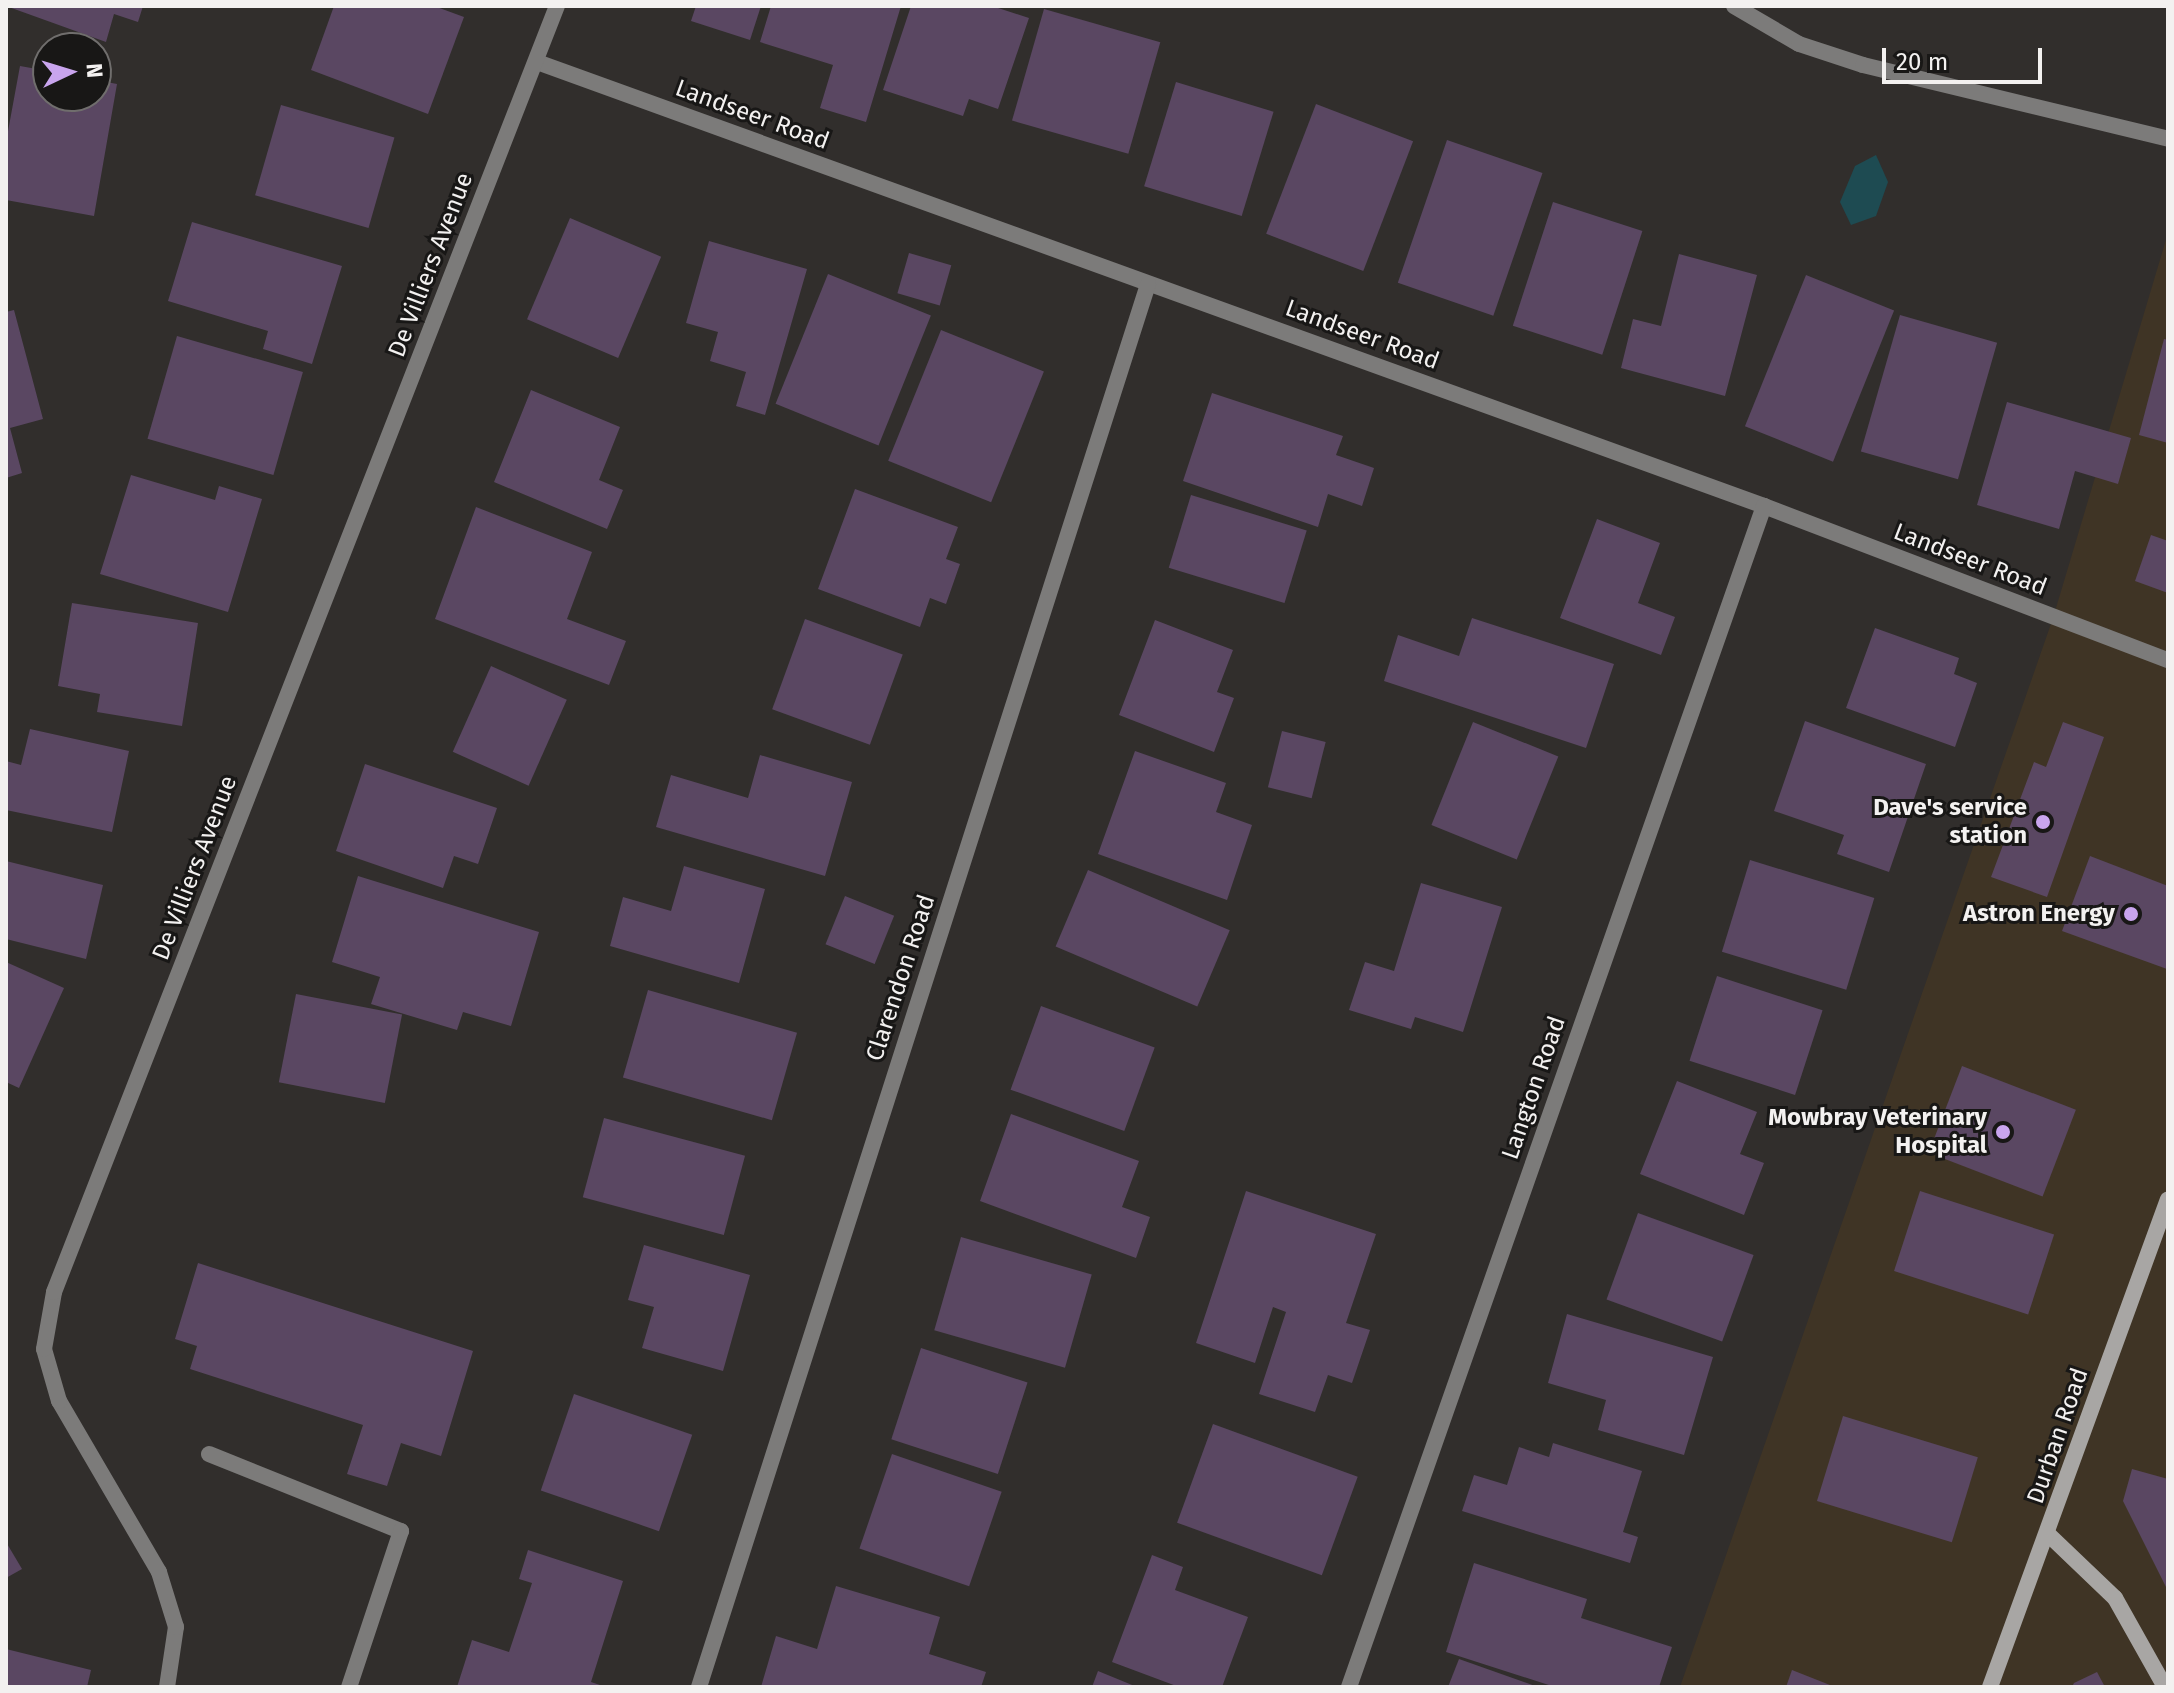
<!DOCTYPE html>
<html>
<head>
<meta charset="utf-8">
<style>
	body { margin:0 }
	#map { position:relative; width:2174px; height:1693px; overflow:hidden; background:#312e2c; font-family:"Fira Sans",sans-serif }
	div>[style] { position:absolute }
	.commercial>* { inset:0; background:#3f3425 }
	.water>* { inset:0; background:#1e4b52 }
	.building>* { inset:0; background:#5a4762; transform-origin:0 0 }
	.lane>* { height:16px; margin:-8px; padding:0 8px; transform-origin:8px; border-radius:8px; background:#7c7b7a }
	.street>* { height:16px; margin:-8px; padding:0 8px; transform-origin:8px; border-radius:8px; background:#7c7b7a }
	.secondary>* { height:16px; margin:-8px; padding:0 8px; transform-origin:8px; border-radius:8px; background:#a8a6a4 }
	.dots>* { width:22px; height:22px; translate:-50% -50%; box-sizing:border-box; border:4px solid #181716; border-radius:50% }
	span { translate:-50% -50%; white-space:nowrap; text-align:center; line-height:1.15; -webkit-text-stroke:6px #181716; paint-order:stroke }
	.street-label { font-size:24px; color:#f3f1f0 }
	.poi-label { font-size:24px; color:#f3f1f0; font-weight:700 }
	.right { translate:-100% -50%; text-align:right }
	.frame { position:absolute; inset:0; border:8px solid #f3f1f0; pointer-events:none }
	.north { position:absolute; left:32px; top:32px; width:80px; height:80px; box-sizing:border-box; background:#181716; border:2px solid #706e6d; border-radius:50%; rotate:86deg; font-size:22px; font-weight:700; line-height:32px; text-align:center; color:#f3f1f0 }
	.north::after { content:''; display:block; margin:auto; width:28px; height:36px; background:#c9a5ee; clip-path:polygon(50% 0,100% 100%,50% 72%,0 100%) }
	.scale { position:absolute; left:1882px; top:48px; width:160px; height:36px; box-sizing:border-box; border:4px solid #f3f1f0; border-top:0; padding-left:10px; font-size:24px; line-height:28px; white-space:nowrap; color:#f3f1f0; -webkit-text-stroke:6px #181716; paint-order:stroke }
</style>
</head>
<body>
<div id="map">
	<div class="commercial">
		<i style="clip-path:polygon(2168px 233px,2168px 1687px,1680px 1687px,2053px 618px)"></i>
	</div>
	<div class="water">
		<i style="clip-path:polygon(1876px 155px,1888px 182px,1876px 216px,1851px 225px,1840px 202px,1855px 166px)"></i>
	</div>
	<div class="building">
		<i style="clip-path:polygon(6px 6px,143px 6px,138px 22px,114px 14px,106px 42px)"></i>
		<i style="clip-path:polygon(334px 6px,434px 6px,464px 17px,428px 114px,311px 70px)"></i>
		<i style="clip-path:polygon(696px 6px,761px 6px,750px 40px,691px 21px)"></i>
		<i style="clip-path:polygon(771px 6px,901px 6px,866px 122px,820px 108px,833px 65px,760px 42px)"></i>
		<i style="clip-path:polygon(911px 6px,992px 6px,1029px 18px,998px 109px,969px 99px,963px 116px,883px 90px)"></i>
		<i style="left:1044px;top:9px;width:121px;height:116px;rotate:16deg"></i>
		<i style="clip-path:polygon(20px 66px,48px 71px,48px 96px,96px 96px,96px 80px,117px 84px,94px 216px,6px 200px,6px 142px)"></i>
		<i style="left:1176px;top:82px;width:102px;height:109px;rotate:17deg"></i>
		<i style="left:1316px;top:104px;width:104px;height:139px;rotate:21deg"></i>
		<i style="left:281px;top:105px;width:118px;height:94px;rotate:16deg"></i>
		<i style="left:1447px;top:140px;width:101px;height:151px;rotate:19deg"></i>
		<i style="left:1553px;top:202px;width:94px;height:130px;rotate:18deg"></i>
		<i style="left:570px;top:218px;width:99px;height:110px;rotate:23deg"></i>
		<i style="clip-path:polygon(192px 222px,342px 266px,312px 364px,263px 349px,268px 331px,168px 301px)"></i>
		<i style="clip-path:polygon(709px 241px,807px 269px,765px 415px,736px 406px,746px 372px,710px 361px,718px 332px,686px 323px)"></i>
		<i style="left:909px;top:253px;width:44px;height:42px;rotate:16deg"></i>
		<i style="clip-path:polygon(1679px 254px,1757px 275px,1725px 396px,1621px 368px,1633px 319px,1661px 326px)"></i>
		<i style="left:828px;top:274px;width:111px;height:140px;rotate:22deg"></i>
		<i style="left:1806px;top:275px;width:95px;height:163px;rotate:22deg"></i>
		<i style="clip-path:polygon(14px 310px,43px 419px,10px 428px,22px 473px,6px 478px,6px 312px)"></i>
		<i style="left:1900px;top:315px;width:101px;height:142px;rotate:16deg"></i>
		<i style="left:941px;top:330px;width:111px;height:141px;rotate:22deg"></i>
		<i style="left:177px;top:336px;width:131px;height:107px;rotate:16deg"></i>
		<i style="clip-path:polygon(2164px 339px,2168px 340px,2168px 443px,2139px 435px)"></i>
		<i style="clip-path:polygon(531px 390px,620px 427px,599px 480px,623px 490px,607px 529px,494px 482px)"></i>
		<i style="clip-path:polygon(1212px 393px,1343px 436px,1336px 455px,1374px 468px,1362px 506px,1328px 494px,1318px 527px,1183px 481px)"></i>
		<i style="clip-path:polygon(2007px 402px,2131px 438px,2118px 484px,2075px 471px,2059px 529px,1977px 505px)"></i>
		<i style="clip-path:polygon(131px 475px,215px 500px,219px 486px,262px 499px,228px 612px,100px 574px)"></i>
		<i style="clip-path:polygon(855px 489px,958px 527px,946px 559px,960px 564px,946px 604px,930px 598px,920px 627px,818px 589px)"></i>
		<i style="left:1191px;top:495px;width:121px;height:76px;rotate:17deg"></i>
		<i style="clip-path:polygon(476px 507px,592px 552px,567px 619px,626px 641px,609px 685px,435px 619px)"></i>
		<i style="clip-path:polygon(1597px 519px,1660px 543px,1638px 603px,1675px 617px,1661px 655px,1560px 618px)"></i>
		<i style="clip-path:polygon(2151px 535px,2168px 541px,2168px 593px,2135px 581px)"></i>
		<i style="clip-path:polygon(72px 603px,198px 623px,182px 726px,97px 712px,100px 694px,58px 686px)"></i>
		<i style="clip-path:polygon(1472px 618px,1614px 664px,1586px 748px,1384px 681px,1398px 635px,1459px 656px)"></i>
		<i style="left:805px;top:619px;width:104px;height:96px;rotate:20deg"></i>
		<i style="clip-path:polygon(1155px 620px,1233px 650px,1217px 692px,1234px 698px,1214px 752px,1119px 715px)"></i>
		<i style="clip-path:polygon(1875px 628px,1959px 658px,1954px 674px,1977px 683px,1955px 747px,1846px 708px)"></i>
		<i style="left:491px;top:666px;width:83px;height:94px;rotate:24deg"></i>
		<i style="clip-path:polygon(1805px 721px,1926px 764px,1889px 872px,1837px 854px,1844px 835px,1774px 811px)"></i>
		<i style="left:1473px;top:722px;width:92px;height:111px;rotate:22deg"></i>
		<i style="clip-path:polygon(2063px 722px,2104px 737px,2047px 897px,1991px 877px,2034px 762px,2046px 767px)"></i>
		<i style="clip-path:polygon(30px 729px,129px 751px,112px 832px,6px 810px,6px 761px,21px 765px)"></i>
		<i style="left:1282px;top:731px;width:45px;height:58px;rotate:14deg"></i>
		<i style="clip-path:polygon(1135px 751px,1226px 783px,1216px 812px,1252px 825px,1227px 900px,1098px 854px)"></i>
		<i style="clip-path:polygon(760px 755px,852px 782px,825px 876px,656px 827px,671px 775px,748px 798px)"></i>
		<i style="clip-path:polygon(365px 764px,497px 808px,478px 864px,454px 856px,443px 888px,336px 851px)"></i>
		<i style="clip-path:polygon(2090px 856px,2168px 886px,2167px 969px,2062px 931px)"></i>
		<i style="left:1750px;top:860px;width:130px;height:96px;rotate:17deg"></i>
		<i style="clip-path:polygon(6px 861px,103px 885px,86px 959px,6px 939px)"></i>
		<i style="clip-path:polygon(684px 866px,765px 889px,739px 983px,610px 946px,623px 897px,671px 911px)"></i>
		<i style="left:1088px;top:870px;width:154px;height:83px;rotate:23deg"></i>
		<i style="clip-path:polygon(358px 876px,539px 932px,511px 1026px,463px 1012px,457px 1030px,371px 1004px,380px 977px,332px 962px)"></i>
		<i style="clip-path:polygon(1421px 883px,1502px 907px,1463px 1032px,1415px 1017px,1411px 1029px,1349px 1010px,1365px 962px,1394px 971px)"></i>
		<i style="left:845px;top:896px;width:53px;height:52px;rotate:22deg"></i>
		<i style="clip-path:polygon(6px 962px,64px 988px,19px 1088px,6px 1082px)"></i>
		<i style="left:1717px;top:976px;width:111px;height:89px;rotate:18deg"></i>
		<i style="left:648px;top:990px;width:155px;height:91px;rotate:16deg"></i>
		<i style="left:296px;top:994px;width:108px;height:90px;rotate:11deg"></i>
		<i style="left:1041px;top:1006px;width:121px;height:89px;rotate:20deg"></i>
		<i style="left:1962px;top:1066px;width:122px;height:93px;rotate:21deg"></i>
		<i style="clip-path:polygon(1677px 1081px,1757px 1112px,1740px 1154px,1764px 1163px,1744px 1215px,1640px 1174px)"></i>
		<i style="clip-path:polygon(1011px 1114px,1139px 1161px,1122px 1207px,1150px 1217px,1136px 1258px,980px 1201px)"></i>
		<i style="left:604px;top:1118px;width:146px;height:82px;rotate:15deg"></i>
		<i style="clip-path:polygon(1246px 1191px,1376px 1234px,1346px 1323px,1370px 1330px,1352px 1383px,1328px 1375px,1315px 1412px,1259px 1394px,1286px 1312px,1273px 1307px,1255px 1363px,1196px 1343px)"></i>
		<i style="left:1920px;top:1191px;width:141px;height:84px;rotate:18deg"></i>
		<i style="left:1638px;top:1213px;width:123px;height:92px;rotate:20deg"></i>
		<i style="left:961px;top:1237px;width:136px;height:97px;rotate:16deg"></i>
		<i style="clip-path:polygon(644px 1245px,750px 1275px,723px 1371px,642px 1348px,654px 1307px,628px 1300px)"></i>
		<i style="clip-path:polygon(198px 1263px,473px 1351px,441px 1456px,401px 1443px,387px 1486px,347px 1474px,363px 1425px,190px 1369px,197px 1346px,175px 1339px)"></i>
		<i style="clip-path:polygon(1567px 1314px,1713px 1357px,1684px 1455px,1598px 1430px,1606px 1400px,1548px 1383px)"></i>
		<i style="left:921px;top:1348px;width:112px;height:96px;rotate:18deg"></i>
		<i style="left:574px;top:1394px;width:125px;height:102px;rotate:19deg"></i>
		<i style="left:1843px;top:1416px;width:141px;height:89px;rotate:17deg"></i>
		<i style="left:1213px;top:1424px;width:154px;height:105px;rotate:20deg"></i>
		<i style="clip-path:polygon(1553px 1443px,1642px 1471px,1623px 1532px,1638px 1537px,1630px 1563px,1462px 1511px,1474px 1475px,1507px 1485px,1519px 1447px,1549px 1457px)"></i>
		<i style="left:892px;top:1454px;width:116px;height:100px;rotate:19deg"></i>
		<i style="clip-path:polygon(2132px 1469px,2168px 1479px,2168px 1591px,2123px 1501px)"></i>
		<i style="clip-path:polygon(6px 1542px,22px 1569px,6px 1578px)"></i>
		<i style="clip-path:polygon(528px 1550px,623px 1581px,591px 1682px,606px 1687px,457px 1687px,472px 1640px,509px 1652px,532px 1583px,519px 1579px)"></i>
		<i style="clip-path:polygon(1152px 1555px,1183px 1567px,1175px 1590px,1248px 1617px,1222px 1687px,1179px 1687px,1112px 1662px)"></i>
		<i style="clip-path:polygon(1474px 1563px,1587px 1599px,1581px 1618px,1672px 1647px,1659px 1687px,1555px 1687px,1446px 1652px)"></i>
		<i style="clip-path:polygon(836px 1586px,940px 1617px,929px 1654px,986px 1672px,981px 1687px,761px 1687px,776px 1636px,817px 1649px)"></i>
		<i style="clip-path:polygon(6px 1649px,91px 1670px,87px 1687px,6px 1687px)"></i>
		<i style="clip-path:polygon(1459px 1659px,1538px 1687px,1448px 1687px)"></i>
		<i style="clip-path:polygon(1792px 1670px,1835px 1687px,1786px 1687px)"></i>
		<i style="clip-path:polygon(1098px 1671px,1137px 1687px,1092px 1687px)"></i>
		<i style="clip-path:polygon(2097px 1672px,2105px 1687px,2072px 1687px,2074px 1683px)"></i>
	</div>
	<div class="lane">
		<i style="left:209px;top:1454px;width:207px;rotate:21.9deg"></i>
		<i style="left:401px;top:1531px;width:164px;rotate:108.4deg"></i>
	</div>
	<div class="street">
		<i style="left:1734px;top:6px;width:75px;rotate:30.3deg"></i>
		<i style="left:1799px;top:44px;width:67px;rotate:18.2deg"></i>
		<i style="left:1863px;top:65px;width:314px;rotate:13.6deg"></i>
		<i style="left:537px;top:62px;width:1305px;rotate:19.89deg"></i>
		<i style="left:1764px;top:506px;width:432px;rotate:20.9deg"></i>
		<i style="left:167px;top:1687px;width:61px;rotate:-81.5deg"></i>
		<i style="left:176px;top:1627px;width:58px;rotate:-107.2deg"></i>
		<i style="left:159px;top:1572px;width:198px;rotate:-120.3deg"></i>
		<i style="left:59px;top:1401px;width:54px;rotate:-106.1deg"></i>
		<i style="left:44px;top:1349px;width:58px;rotate:-80deg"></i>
		<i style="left:54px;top:1292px;width:1381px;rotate:-68.64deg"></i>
		<i style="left:699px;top:1687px;width:1473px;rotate:-72.25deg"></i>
		<i style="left:1349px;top:1687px;width:1252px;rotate:-70.64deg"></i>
	</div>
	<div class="secondary">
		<i style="left:2049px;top:1535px;width:91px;rotate:43.7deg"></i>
		<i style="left:2115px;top:1598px;width:102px;rotate:60.7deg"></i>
		<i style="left:1990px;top:1687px;width:519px;rotate:-69.96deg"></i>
	</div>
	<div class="dots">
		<i style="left:2043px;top:822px;background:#c9a5ee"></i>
		<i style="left:2131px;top:914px;background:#c9a5ee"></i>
		<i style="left:2003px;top:1132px;background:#c9a5ee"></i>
	</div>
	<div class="street-label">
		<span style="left:752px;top:115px;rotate:20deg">Landseer Road</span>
		<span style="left:431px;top:265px;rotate:-69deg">De Villiers Avenue</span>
		<span style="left:1362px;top:335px;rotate:20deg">Landseer Road</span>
		<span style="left:1970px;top:560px;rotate:21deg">Landseer Road</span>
		<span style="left:195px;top:868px;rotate:-69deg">De Villiers Avenue</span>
		<span style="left:901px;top:978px;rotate:-72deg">Clarendon Road</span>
		<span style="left:1534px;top:1088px;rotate:-71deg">Langton Road</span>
		<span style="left:2058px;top:1436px;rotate:-71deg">Durban Road</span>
	</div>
	<div class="poi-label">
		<span class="right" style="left:2027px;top:822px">Dave's service<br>station</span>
		<span class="right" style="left:2115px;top:914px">Astron Energy</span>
		<span class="right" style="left:1987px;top:1132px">Mowbray Veterinary<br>Hospital</span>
	</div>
	<div class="frame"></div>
	<div class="north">N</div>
	<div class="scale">20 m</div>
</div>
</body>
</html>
